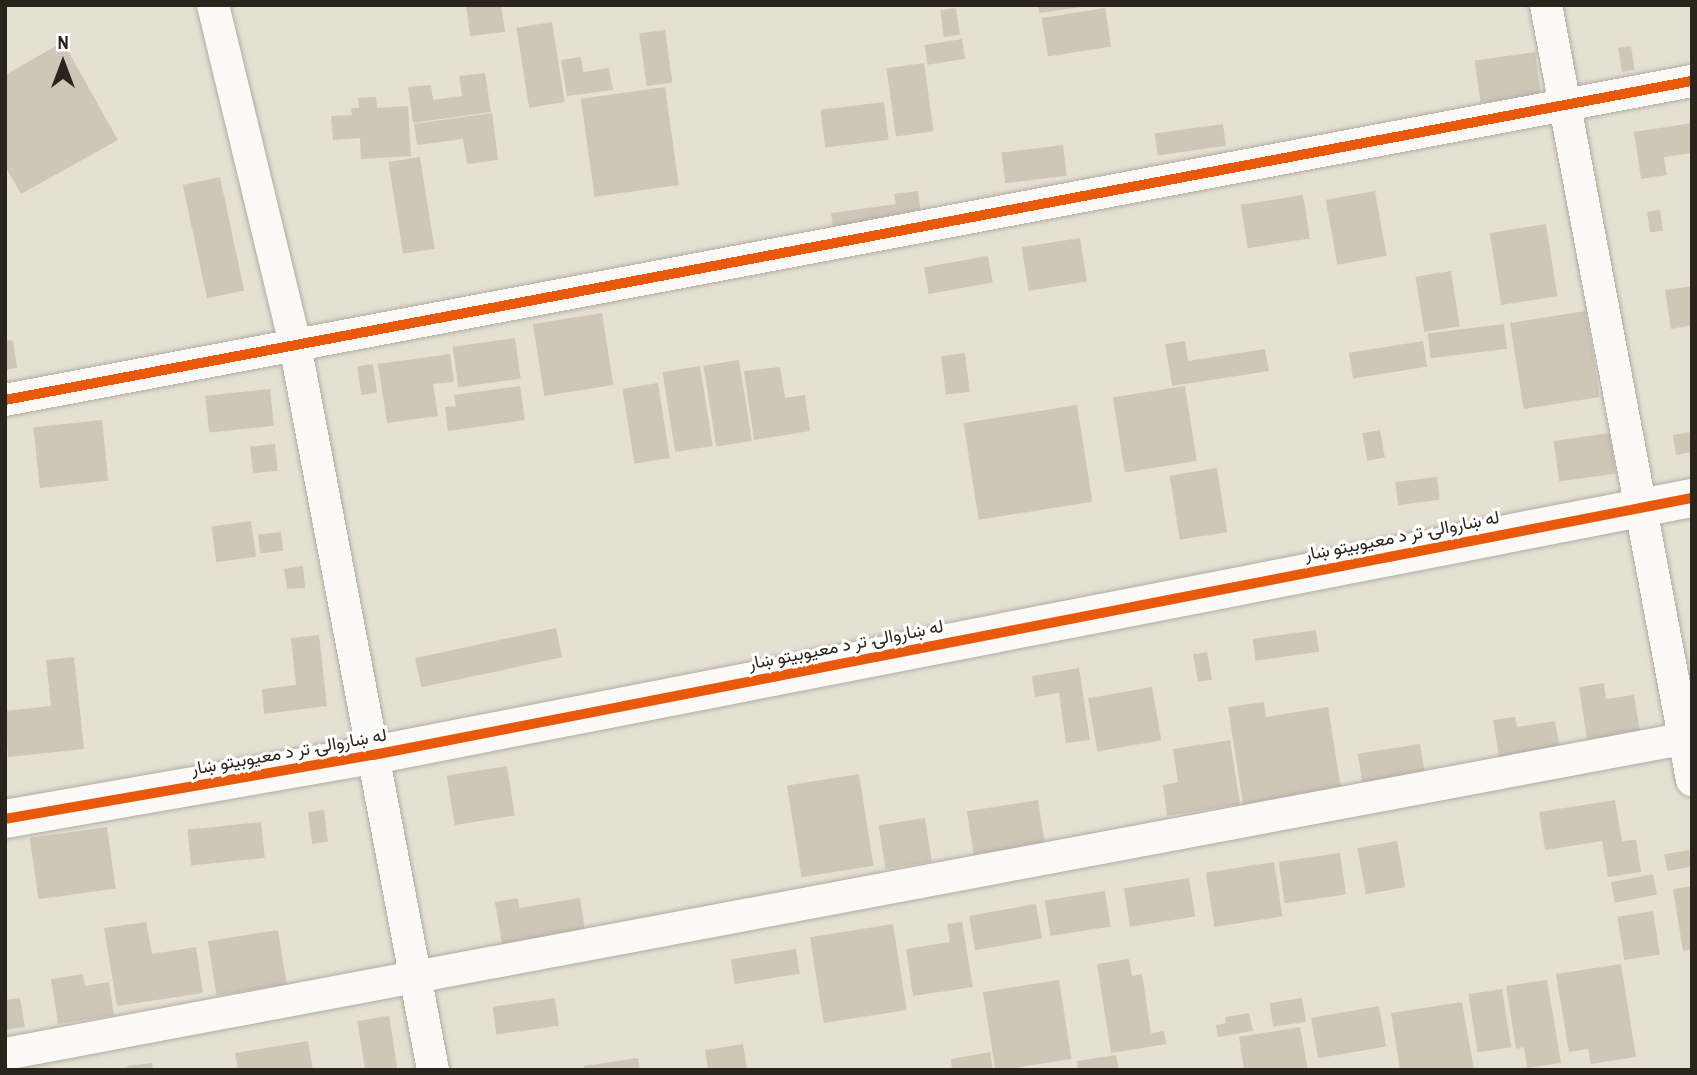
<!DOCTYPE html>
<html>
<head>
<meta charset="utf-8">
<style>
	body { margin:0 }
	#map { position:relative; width:1697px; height:1075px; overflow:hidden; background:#e6e0d3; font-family:"Archivo Narrow",Vazirmatn,sans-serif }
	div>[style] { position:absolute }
	.building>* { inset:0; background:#cec7b8; transform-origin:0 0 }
	.roads { filter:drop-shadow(0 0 2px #b0aba1) drop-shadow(0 0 2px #b0aba1) }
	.minor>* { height:32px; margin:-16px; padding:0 16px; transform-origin:16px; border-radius:16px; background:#fbfaf8 }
	.tertiary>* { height:38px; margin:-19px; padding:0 19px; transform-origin:19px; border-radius:19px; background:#fbfaf8 }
	.cycleway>* { height:10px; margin:-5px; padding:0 5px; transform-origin:5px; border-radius:5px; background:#e8590c }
	span { translate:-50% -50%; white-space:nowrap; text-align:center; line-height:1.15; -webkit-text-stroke:6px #fff; paint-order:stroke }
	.street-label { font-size:18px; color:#29251c }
	.frame { position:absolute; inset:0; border:7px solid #29251c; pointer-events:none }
	.north { position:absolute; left:28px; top:28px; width:70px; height:70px; -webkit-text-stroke:5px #fff; paint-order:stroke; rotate:0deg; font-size:19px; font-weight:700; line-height:28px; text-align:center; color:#29251c }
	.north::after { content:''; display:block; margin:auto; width:24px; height:32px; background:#29251c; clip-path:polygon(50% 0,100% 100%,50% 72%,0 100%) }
</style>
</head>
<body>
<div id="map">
	<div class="building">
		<i style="clip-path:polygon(466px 5px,501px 5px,505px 32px,470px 36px)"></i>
		<i style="clip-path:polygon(1038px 5px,1082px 5px,1082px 7px,1039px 13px)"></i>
		<i style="left:956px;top:8px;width:27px;height:16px;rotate:82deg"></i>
		<i style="left:1105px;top:8px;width:39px;height:64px;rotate:81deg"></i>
		<i style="left:552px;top:22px;width:81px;height:36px;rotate:81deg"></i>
		<i style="left:665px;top:30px;width:53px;height:26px;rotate:82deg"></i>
		<i style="left:962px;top:39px;width:20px;height:38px;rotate:81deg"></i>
		<i style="clip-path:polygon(63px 42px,118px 140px,21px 194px,5px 166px,5px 75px)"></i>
		<i style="left:1631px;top:46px;width:24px;height:13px;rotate:81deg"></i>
		<i style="left:1535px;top:52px;width:43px;height:61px;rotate:82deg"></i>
		<i style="clip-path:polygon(581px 57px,583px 72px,609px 68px,613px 90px,567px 96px,561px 60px)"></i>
		<i style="left:924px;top:63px;width:69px;height:38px;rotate:82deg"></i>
		<i style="clip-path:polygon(485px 73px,491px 112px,413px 123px,408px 87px,431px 85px,433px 100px,462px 96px,459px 76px)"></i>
		<i style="left:665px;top:87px;width:99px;height:85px;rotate:82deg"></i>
		<i style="clip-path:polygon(376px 97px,377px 108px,408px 106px,411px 156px,361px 159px,360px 138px,333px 140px,331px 116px,352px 115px,351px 108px,359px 108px,358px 98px)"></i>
		<i style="left:884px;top:102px;width:38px;height:64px;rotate:83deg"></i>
		<i style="clip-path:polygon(492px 113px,498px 160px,467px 164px,463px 139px,417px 145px,414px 124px)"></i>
		<i style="clip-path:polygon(1692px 123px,1692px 153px,1664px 157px,1667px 175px,1641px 179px,1634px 132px)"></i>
		<i style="left:1223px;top:124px;width:22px;height:69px;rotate:82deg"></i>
		<i style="left:1063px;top:145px;width:31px;height:62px;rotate:83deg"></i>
		<i style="left:420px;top:157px;width:93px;height:32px;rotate:81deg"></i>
		<i style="left:220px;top:177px;width:116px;height:38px;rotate:78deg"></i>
		<i style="clip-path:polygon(918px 191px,922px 221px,834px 234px,831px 213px,896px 204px,894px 194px)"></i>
		<i style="left:1375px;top:191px;width:66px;height:50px;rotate:80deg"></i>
		<i style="left:1303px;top:195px;width:44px;height:63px;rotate:81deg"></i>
		<i style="left:1660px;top:210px;width:21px;height:13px;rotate:82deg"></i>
		<i style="left:1546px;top:224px;width:73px;height:57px;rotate:81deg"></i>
		<i style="left:1080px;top:238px;width:44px;height:59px;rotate:81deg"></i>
		<i style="left:988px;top:256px;width:27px;height:65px;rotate:80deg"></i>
		<i style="left:1451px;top:271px;width:56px;height:36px;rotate:81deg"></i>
		<i style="clip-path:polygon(1692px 286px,1692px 325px,1671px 329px,1665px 290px)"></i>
		<i style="left:1586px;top:311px;width:87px;height:77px;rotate:81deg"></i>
		<i style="left:602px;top:313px;width:73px;height:70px;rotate:81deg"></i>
		<i style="left:1504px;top:324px;width:25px;height:77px;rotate:83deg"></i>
		<i style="left:515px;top:338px;width:41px;height:63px;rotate:82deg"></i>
		<i style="clip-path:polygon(13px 340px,17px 368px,5px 370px,5px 341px)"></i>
		<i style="clip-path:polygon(1185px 341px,1188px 361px,1265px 349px,1269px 371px,1172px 386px,1165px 344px)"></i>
		<i style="left:1423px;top:341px;width:26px;height:75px;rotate:81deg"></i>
		<i style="left:965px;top:353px;width:39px;height:24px;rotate:83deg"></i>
		<i style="clip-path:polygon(450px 354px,454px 382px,433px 384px,438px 416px,387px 423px,378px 364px)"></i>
		<i style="left:739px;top:360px;width:82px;height:36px;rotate:81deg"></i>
		<i style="left:373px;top:364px;width:29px;height:16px;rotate:82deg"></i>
		<i style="left:700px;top:366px;width:81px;height:38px;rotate:81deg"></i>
		<i style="clip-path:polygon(780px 367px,785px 398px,805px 395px,810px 431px,754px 440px,744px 371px)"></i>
		<i style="left:658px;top:383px;width:76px;height:36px;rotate:81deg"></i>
		<i style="clip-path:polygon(520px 386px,525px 420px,448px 431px,445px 407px,456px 406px,454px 395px)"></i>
		<i style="left:1185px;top:386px;width:76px;height:73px;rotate:81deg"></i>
		<i style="left:270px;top:389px;width:37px;height:65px;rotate:84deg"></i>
		<i style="left:1077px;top:405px;width:98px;height:115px;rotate:81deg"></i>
		<i style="left:102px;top:420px;width:61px;height:69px;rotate:84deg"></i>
		<i style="left:1380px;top:430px;width:28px;height:18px;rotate:80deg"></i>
		<i style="clip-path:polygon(1692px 432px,1692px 452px,1676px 455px,1673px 435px)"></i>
		<i style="left:1610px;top:433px;width:41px;height:57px;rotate:82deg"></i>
		<i style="left:275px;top:444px;width:27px;height:25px;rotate:84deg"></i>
		<i style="left:1217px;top:468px;width:65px;height:48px;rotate:81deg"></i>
		<i style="left:1437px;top:477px;width:23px;height:42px;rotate:83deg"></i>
		<i style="left:251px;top:521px;width:36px;height:40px;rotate:82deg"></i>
		<i style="left:281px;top:532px;width:19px;height:23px;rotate:84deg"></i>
		<i style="clip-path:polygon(303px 566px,305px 588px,287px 589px,284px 569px)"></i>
		<i style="left:556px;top:628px;width:30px;height:144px;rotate:78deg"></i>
		<i style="left:1316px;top:630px;width:22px;height:64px;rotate:82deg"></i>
		<i style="clip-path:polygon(319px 635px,327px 706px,264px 714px,262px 689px,296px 685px,291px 638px)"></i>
		<i style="left:1207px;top:652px;width:28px;height:14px;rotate:80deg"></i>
		<i style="clip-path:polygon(74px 657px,84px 749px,8px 757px,5px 711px,51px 706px,46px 660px)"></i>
		<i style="clip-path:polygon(1079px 668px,1090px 740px,1066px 743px,1059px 693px,1035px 697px,1032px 676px)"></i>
		<i style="clip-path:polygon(1604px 683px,1606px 699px,1634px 695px,1640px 732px,1587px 740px,1579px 687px)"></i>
		<i style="left:1152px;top:687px;width:54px;height:65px;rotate:80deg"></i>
		<i style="clip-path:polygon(1264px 702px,1266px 717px,1328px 707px,1341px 788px,1243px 804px,1228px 707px)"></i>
		<i style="clip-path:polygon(1515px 717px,1517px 727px,1555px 721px,1561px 754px,1500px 763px,1493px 720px)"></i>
		<i style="clip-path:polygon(1230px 740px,1240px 804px,1167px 816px,1163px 785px,1178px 782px,1173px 749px)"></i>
		<i style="left:1420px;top:744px;width:33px;height:63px;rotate:81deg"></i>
		<i style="left:507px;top:766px;width:50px;height:61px;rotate:81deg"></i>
		<i style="left:859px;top:774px;width:93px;height:73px;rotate:81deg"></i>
		<i style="left:1038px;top:800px;width:44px;height:72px;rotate:81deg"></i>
		<i style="clip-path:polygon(1615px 800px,1622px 841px,1636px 840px,1641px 872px,1608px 877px,1602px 841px,1545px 850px,1539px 812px)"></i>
		<i style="left:324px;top:810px;width:32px;height:16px;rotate:83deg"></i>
		<i style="left:925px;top:818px;width:44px;height:47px;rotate:81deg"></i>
		<i style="left:261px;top:822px;width:36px;height:74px;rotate:84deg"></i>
		<i style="left:107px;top:827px;width:62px;height:78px;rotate:82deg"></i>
		<i style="left:1397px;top:841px;width:47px;height:40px;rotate:80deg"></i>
		<i style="left:1689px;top:850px;width:17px;height:25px;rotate:80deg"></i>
		<i style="left:1340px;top:853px;width:42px;height:62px;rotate:82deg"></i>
		<i style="left:1274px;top:862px;width:55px;height:69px;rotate:81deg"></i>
		<i style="left:1653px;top:874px;width:21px;height:43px;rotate:79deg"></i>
		<i style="left:1189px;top:878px;width:39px;height:66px;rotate:81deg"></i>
		<i style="clip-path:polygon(1692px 886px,1692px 949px,1683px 951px,1673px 889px)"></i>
		<i style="left:1105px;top:891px;width:36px;height:61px;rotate:81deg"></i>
		<i style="clip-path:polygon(518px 898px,519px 908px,580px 898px,585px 931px,502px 944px,495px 902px)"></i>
		<i style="left:1036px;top:904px;width:35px;height:68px;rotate:80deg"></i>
		<i style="left:1653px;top:911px;width:44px;height:36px;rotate:81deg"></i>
		<i style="clip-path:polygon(146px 922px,152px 954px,196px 947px,203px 993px,117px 1006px,104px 928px)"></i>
		<i style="clip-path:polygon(962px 922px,973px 987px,913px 996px,906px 949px,950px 942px,947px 924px)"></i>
		<i style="left:893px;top:924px;width:87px;height:84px;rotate:81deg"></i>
		<i style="left:278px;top:930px;width:55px;height:71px;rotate:81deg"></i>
		<i style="left:796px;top:949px;width:25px;height:66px;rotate:81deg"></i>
		<i style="clip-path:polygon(1129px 959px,1132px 976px,1142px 974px,1151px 1033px,1164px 1031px,1166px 1044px,1111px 1053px,1097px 964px)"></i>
		<i style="clip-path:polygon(1621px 964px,1636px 1057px,1591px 1064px,1588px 1049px,1569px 1052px,1556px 974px)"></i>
		<i style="clip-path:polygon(83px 974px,85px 986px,109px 982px,114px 1015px,58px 1024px,51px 979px)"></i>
		<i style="left:1059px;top:980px;width:80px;height:77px;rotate:81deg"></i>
		<i style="clip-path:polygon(1547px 980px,1561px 1063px,1527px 1068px,1524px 1047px,1516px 1049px,1506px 986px)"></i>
		<i style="left:1502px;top:989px;width:59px;height:34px;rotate:81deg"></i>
		<i style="clip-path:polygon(20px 998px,25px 1027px,5px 1030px,5px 1000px)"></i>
		<i style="left:555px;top:998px;width:28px;height:63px;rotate:82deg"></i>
		<i style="left:1302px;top:998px;width:24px;height:33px;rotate:81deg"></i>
		<i style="clip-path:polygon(1462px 1002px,1474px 1070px,1400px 1070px,1391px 1013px)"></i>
		<i style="left:1379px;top:1006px;width:41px;height:69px;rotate:80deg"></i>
		<i style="clip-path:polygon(1249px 1013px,1253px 1031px,1218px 1037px,1216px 1025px,1226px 1023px,1225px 1017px)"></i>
		<i style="left:389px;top:1016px;width:55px;height:32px;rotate:81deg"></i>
		<i style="clip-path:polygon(1300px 1027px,1308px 1070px,1244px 1070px,1239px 1037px)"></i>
		<i style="clip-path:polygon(308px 1041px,313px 1070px,238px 1070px,235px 1053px)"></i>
		<i style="clip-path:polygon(743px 1044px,747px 1070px,708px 1070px,705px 1050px)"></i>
		<i style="clip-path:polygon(990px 1052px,993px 1070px,952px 1070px,951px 1059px)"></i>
		<i style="clip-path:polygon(1116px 1055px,1119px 1070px,1078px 1070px,1077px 1061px)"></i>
		<i style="clip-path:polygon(638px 1058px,640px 1070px,584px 1070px,584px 1066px)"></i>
		<i style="clip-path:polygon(152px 1063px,153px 1070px,128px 1070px,127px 1066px)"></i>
	</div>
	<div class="roads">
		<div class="minor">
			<i style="left:213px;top:5px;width:350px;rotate:76.4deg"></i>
			<i style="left:295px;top:345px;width:738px;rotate:79.22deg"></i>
			<i style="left:1546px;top:5px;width:789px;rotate:79.33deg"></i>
			<i style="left:5px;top:400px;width:1717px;rotate:-10.71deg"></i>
			<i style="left:5px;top:1054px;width:1717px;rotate:-10.64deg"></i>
		</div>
		<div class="tertiary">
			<i style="left:5px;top:819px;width:374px;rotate:-9.9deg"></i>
			<i style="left:373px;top:755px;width:1344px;rotate:-11.03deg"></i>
		</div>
	</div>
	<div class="cycleway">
		<i style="left:5px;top:400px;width:1717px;rotate:-10.71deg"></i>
		<i style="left:5px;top:819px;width:374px;rotate:-9.9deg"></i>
		<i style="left:373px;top:755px;width:1344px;rotate:-11.03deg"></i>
	</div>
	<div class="street-label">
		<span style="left:1402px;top:536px;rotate:-11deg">له ښاروالۍ تر د معیوبیتو ښار</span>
		<span style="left:846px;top:645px;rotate:-11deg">له ښاروالۍ تر د معیوبیتو ښار</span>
		<span style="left:289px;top:752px;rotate:-10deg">له ښاروالۍ تر د معیوبیتو ښار</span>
	</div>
	<div class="frame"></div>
	<div class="north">N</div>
</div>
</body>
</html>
